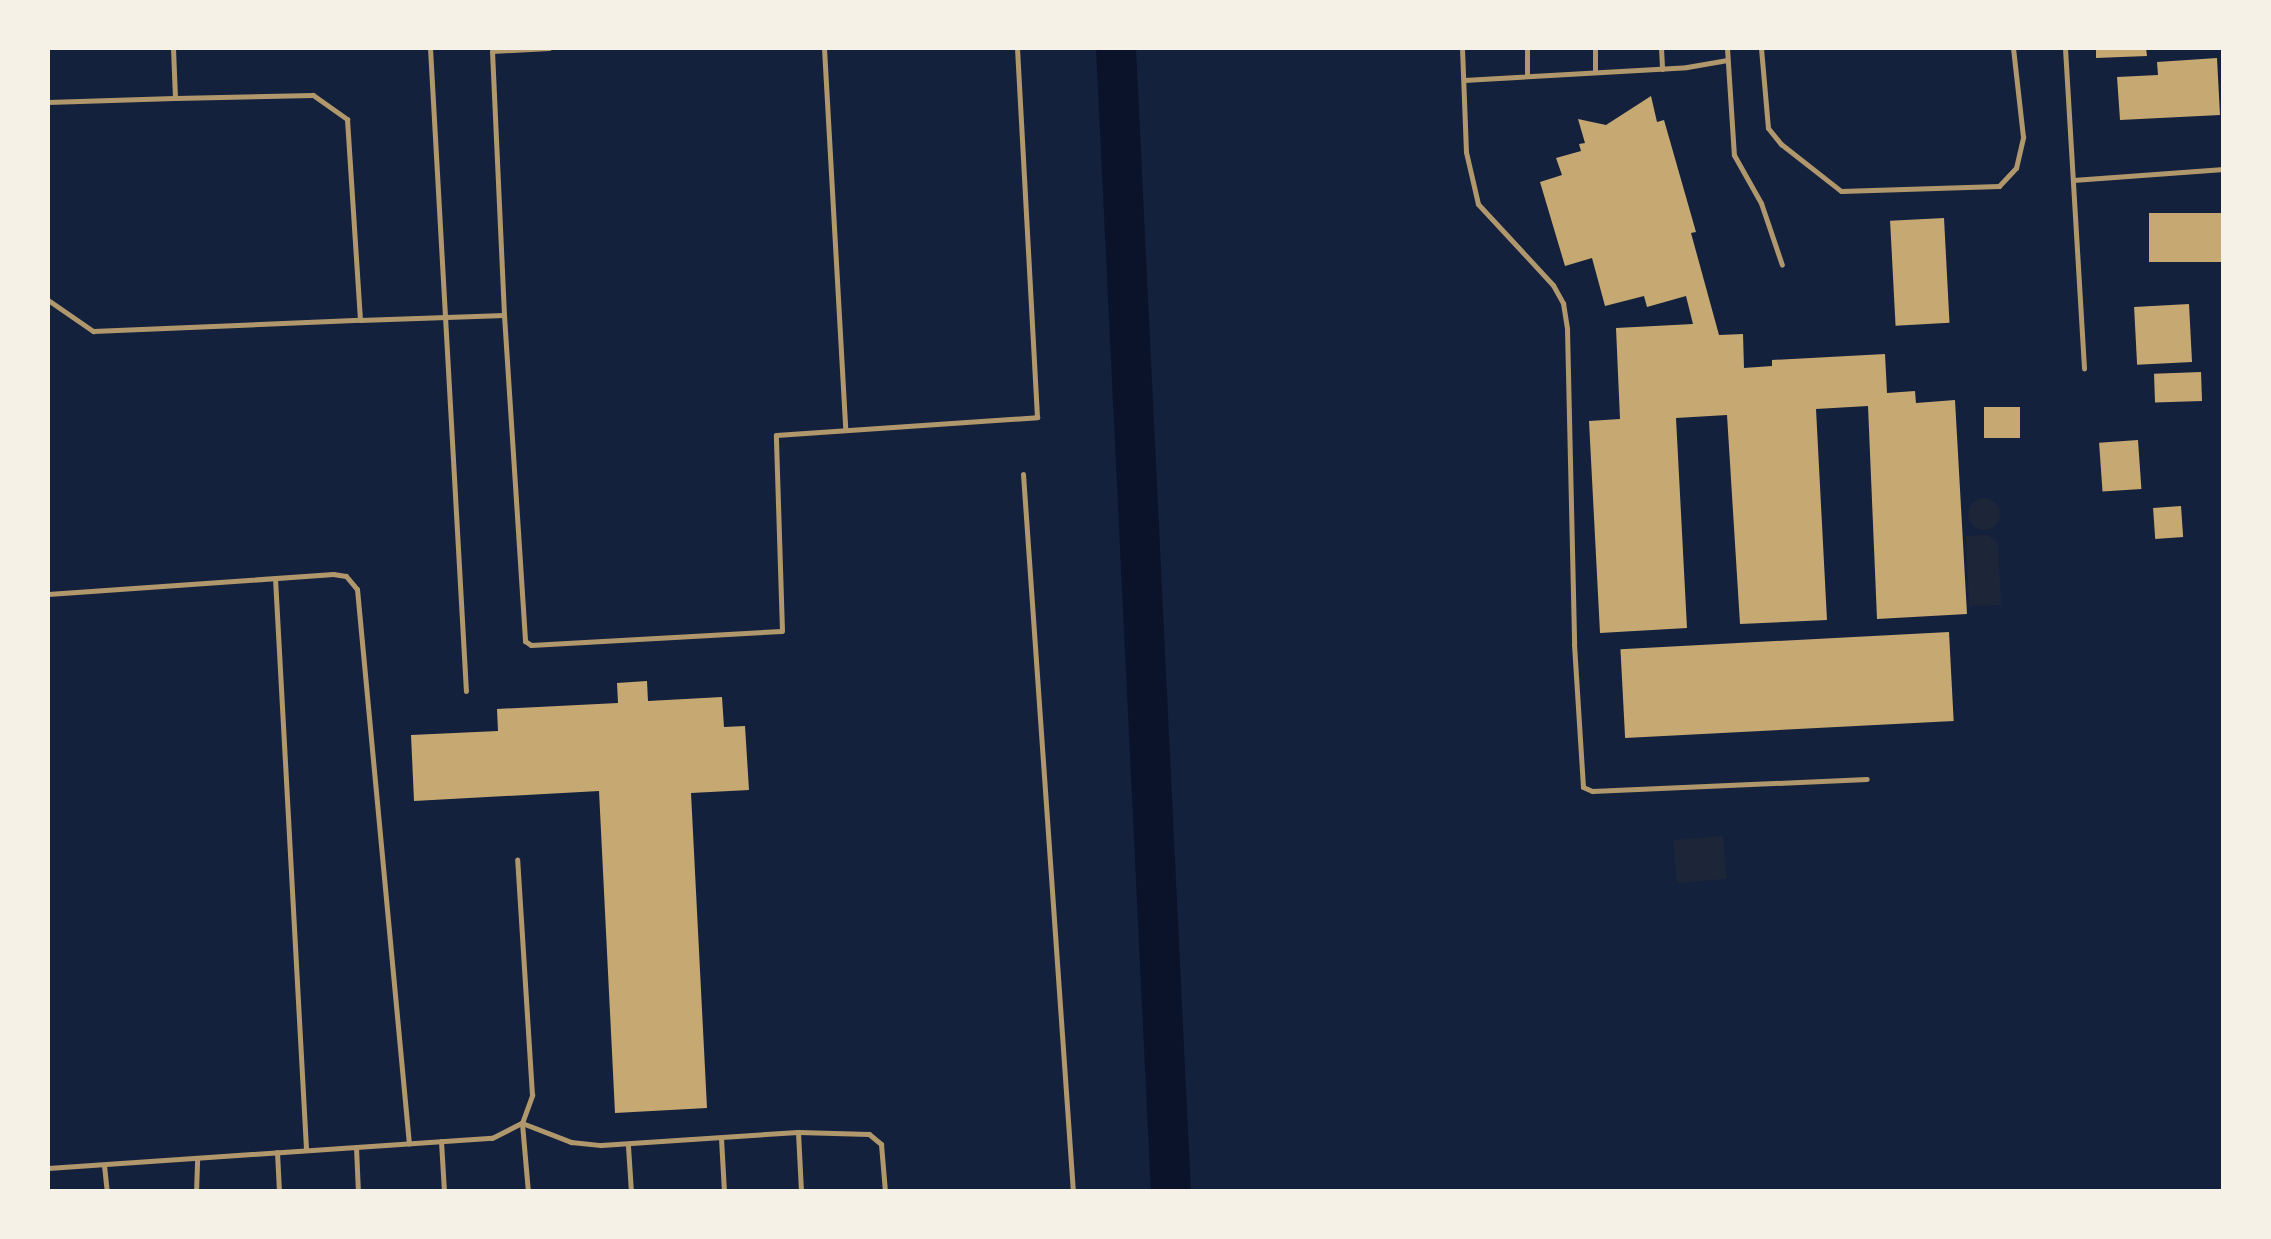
<!DOCTYPE html>
<html>
<head>
<meta charset="utf-8">
<style>
	body { margin:0 }
	#map { position:relative; width:2271px; height:1239px; overflow:hidden; background:#14213d; font-family:Overpass,sans-serif }
	div>[style] { position:absolute }
	.green>* { inset:0; background:#1d2539; transform-origin:0 0 }
	.round { border-radius:50% }
	.river>* { height:40px; margin:-20px; padding:0 20px; transform-origin:20px; border-radius:20px; background:#0b132b }
	.building>* { inset:0; background:#c6a872; transform-origin:0 0 }
	.service>* { height:5px; margin:-2.5px; padding:0 2.5px; transform-origin:2.5px; border-radius:2.5px; background:#b1986c }
	span { translate:-50% -50%; white-space:nowrap; text-align:center; line-height:1.15; -webkit-text-stroke:8px #f6f1e7; paint-order:stroke }
	.frame { position:absolute; inset:0; border:50px solid #f6f1e7; pointer-events:none }
</style>
</head>
<body>
<div id="map">
	<div class="green">
		<i class="round" style="left:1968px;top:498px;width:32px;height:32px"></i>
		<i style="clip-path:polygon(1988px 535px,1998px 544px,2001px 605px,1969px 606px,1966px 536px)"></i>
		<i style="left:1723px;top:836px;width:43px;height:50px;rotate:85deg"></i>
	</div>
	<div class="river">
		<i style="left:1116px;top:48px;width:1145px;rotate:87.25deg"></i>
	</div>
	<div class="building">
		<i style="clip-path:polygon(2096px 48px,2146px 48px,2147px 56px,2096px 58px)"></i>
		<i style="clip-path:polygon(2217px 58px,2220px 115px,2120px 120px,2117px 77px,2158px 75px,2157px 62px)"></i>
		<i style="clip-path:polygon(1651px 96px,1657px 122px,1664px 120px,1696px 232px,1691px 233px,1719px 335px,1743px 334px,1744px 368px,1772px 366px,1772px 360px,1885px 354px,1887px 393px,1915px 391px,1916px 403px,1955px 400px,1967px 614px,1877px 619px,1868px 406px,1816px 409px,1827px 620px,1740px 624px,1727px 415px,1676px 418px,1687px 628px,1600px 633px,1589px 421px,1620px 419px,1616px 328px,1693px 324px,1686px 296px,1647px 307px,1644px 296px,1605px 306px,1592px 258px,1565px 266px,1540px 182px,1562px 175px,1556px 158px,1581px 151px,1579px 144px,1585px 143px,1578px 119px,1606px 125px)"></i>
		<i style="left:2224px;top:213px;width:49px;height:75px;rotate:90deg"></i>
		<i style="left:1944px;top:218px;width:105px;height:54px;rotate:87deg"></i>
		<i style="left:2189px;top:304px;width:58px;height:55px;rotate:87deg"></i>
		<i style="left:2201px;top:372px;width:29px;height:47px;rotate:88deg"></i>
		<i style="left:1984px;top:407px;width:36px;height:31px"></i>
		<i style="left:2138px;top:440px;width:49px;height:39px;rotate:86deg"></i>
		<i style="left:2181px;top:506px;width:31px;height:28px;rotate:86deg"></i>
		<i style="left:1949px;top:632px;width:89px;height:329px;rotate:87deg"></i>
		<i style="clip-path:polygon(647px 681px,648px 701px,722px 697px,724px 727px,745px 726px,749px 790px,691px 793px,707px 1108px,615px 1113px,599px 791px,414px 801px,411px 735px,498px 731px,497px 709px,618px 703px,617px 683px)"></i>
	</div>
	<div class="service">
		<i style="left:173px;top:48px;width:50px;rotate:87.7deg"></i>
		<i style="left:175px;top:98px;width:138px;rotate:-1.2deg"></i>
		<i style="left:313px;top:95px;width:42px;rotate:35.2deg"></i>
		<i style="left:347px;top:119px;width:201px;rotate:86.3deg"></i>
		<i style="left:360px;top:320px;width:144px;rotate:-2deg"></i>
		<i style="left:504px;top:315px;width:327px;rotate:86.3deg"></i>
		<i style="left:525px;top:641px;width:7px;rotate:34deg"></i>
		<i style="left:531px;top:645px;width:251px;rotate:-3.2deg"></i>
		<i style="left:782px;top:631px;width:196px;rotate:-91.8deg"></i>
		<i style="left:776px;top:435px;width:262px;rotate:-3.9deg"></i>
		<i style="left:1037px;top:417px;width:370px;rotate:-93.1deg"></i>
		<i style="left:430px;top:48px;width:644px;rotate:86.8deg"></i>
		<i style="left:824px;top:48px;width:380px;rotate:86.8deg"></i>
		<i style="left:1462px;top:48px;width:104px;rotate:87.8deg"></i>
		<i style="left:1466px;top:152px;width:53px;rotate:77deg"></i>
		<i style="left:1478px;top:204px;width:110px;rotate:47.2deg"></i>
		<i style="left:1553px;top:285px;width:21px;rotate:61deg"></i>
		<i style="left:1563px;top:303px;width:26px;rotate:81deg"></i>
		<i style="left:1567px;top:329px;width:315px;rotate:88.7deg"></i>
		<i style="left:1574px;top:644px;width:143px;rotate:86.4deg"></i>
		<i style="left:1583px;top:787px;width:10px;rotate:24deg"></i>
		<i style="left:1592px;top:791px;width:275px;rotate:-2.5deg"></i>
		<i style="left:1527px;top:48px;width:28px;rotate:90deg"></i>
		<i style="left:1595px;top:48px;width:24px;rotate:90deg"></i>
		<i style="left:1661px;top:48px;width:21px;rotate:87deg"></i>
		<i style="left:1727px;top:48px;width:107px;rotate:86.3deg"></i>
		<i style="left:1734px;top:155px;width:55px;rotate:60.6deg"></i>
		<i style="left:1761px;top:203px;width:65px;rotate:71.3deg"></i>
		<i style="left:1761px;top:48px;width:80px;rotate:85deg"></i>
		<i style="left:1768px;top:128px;width:21px;rotate:51deg"></i>
		<i style="left:1781px;top:144px;width:76px;rotate:38.1deg"></i>
		<i style="left:1841px;top:191px;width:158px;rotate:-1.8deg"></i>
		<i style="left:1999px;top:186px;width:25px;rotate:-47deg"></i>
		<i style="left:2016px;top:168px;width:32px;rotate:-77deg"></i>
		<i style="left:2023px;top:137px;width:90px;rotate:-96.4deg"></i>
		<i style="left:2065px;top:48px;width:321px;rotate:86.6deg"></i>
		<i style="left:1464px;top:80px;width:223px;rotate:-3.3deg"></i>
		<i style="left:1687px;top:67px;width:41px;rotate:-9.9deg"></i>
		<i style="left:48px;top:102px;width:126px;rotate:-1.8deg"></i>
		<i style="left:2073px;top:180px;width:151px;rotate:-4.2deg"></i>
		<i style="left:48px;top:300px;width:55px;rotate:34.6deg"></i>
		<i style="left:93px;top:331px;width:267px;rotate:-2.4deg"></i>
		<i style="left:504px;top:315px;width:264px;rotate:-92.6deg"></i>
		<i style="left:492px;top:51px;width:57px;rotate:-3deg"></i>
		<i style="left:1023px;top:474px;width:720px;rotate:86.02deg"></i>
		<i style="left:275px;top:578px;width:572px;rotate:86.89deg"></i>
		<i style="left:48px;top:594px;width:286px;rotate:-4deg"></i>
		<i style="left:333px;top:574px;width:13px;rotate:9deg"></i>
		<i style="left:346px;top:576px;width:17px;rotate:50deg"></i>
		<i style="left:357px;top:589px;width:557px;rotate:84.65deg"></i>
		<i style="left:798px;top:1132px;width:60px;rotate:87.1deg"></i>
		<i style="left:721px;top:1138px;width:54px;rotate:86.8deg"></i>
		<i style="left:441px;top:1141px;width:51px;rotate:86.6deg"></i>
		<i style="left:628px;top:1146px;width:46px;rotate:86.3deg"></i>
		<i style="left:356px;top:1147px;width:45px;rotate:87.5deg"></i>
		<i style="left:277px;top:1152px;width:40px;rotate:87.1deg"></i>
		<i style="left:104px;top:1165px;width:27px;rotate:84deg"></i>
		<i style="left:48px;top:1168px;width:445px;rotate:-3.9deg"></i>
		<i style="left:492px;top:1138px;width:34px;rotate:-27deg"></i>
		<i style="left:522px;top:1123px;width:30px;rotate:-70deg"></i>
		<i style="left:532px;top:1095px;width:236px;rotate:-93.6deg"></i>
		<i style="left:196px;top:1192px;width:34px;rotate:-88deg"></i>
		<i style="left:528px;top:1192px;width:69px;rotate:-95deg"></i>
		<i style="left:522px;top:1123px;width:53px;rotate:21.2deg"></i>
		<i style="left:571px;top:1142px;width:30px;rotate:6deg"></i>
		<i style="left:601px;top:1145px;width:197px;rotate:-3.8deg"></i>
		<i style="left:798px;top:1132px;width:71px;rotate:1.6deg"></i>
		<i style="left:869px;top:1134px;width:16px;rotate:40deg"></i>
		<i style="left:881px;top:1144px;width:48px;rotate:85.2deg"></i>
	</div>
	<div class="frame"></div>
</div>
</body>
</html>
